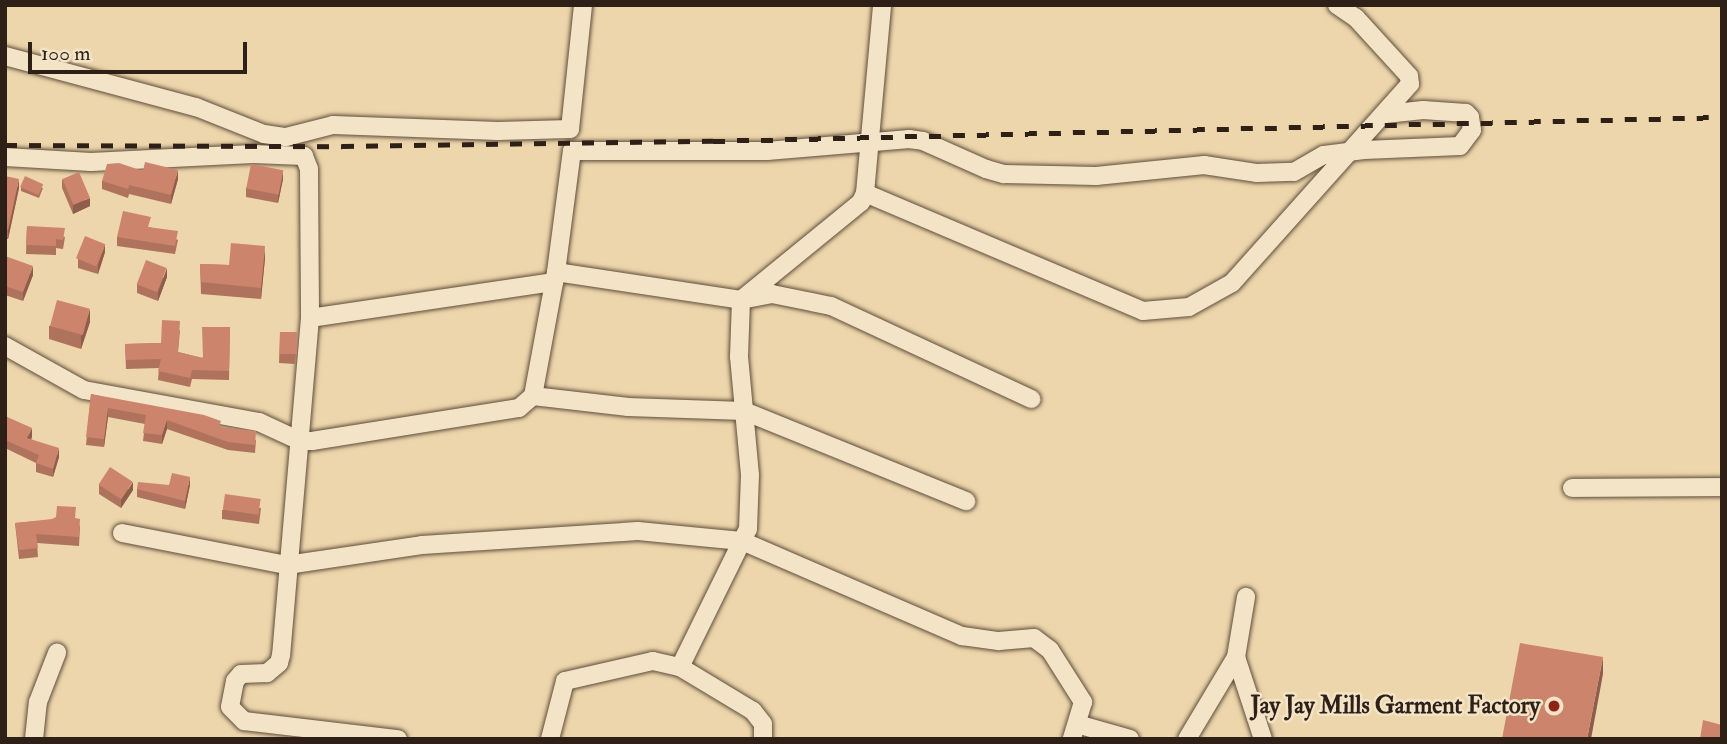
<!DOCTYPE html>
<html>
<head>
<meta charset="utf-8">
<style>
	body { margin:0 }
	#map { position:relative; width:1727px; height:744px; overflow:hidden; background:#edd6ab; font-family:"IM FELL Double Pica",serif }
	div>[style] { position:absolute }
	.roads { filter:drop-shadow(0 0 2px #5e4d3c) drop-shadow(0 0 2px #5e4d3c) }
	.street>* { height:18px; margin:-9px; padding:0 9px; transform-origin:9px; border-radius:9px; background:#f3e4c8 }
	.rail>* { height:4.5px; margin-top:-2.25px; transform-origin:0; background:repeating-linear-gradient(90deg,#2e1f17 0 12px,transparent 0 24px) }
	.wall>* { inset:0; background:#af725d }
	.shaded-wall>* { inset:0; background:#8f5d4c }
	.building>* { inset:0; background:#cc856c; transform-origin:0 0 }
	.dots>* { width:19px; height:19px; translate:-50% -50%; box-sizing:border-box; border:4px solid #f3e4c8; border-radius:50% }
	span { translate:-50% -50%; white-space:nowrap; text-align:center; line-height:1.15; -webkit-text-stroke:5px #f3e4c8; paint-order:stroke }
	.poi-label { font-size:24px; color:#2e1f17; font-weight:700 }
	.right { translate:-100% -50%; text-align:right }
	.frame { position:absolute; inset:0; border:7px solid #2e1f17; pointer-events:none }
	.scale { position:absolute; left:28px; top:42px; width:219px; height:32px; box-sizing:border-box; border:4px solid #2e1f17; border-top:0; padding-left:9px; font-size:21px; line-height:24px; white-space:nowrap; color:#2e1f17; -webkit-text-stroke:5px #f3e4c8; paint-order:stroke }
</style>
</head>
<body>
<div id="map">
	<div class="roads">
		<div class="street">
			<i style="left:5px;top:56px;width:198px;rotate:15deg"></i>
			<i style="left:196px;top:107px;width:73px;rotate:21.7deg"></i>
			<i style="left:264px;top:134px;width:22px;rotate:8deg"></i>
			<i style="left:286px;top:137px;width:49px;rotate:-14.3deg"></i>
			<i style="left:333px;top:125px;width:165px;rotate:2.1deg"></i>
			<i style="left:498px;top:131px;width:72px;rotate:-1.6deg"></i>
			<i style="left:570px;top:129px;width:125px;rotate:-84deg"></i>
			<i style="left:5px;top:157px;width:86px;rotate:3.3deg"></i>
			<i style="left:91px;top:162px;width:162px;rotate:-2.8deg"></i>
			<i style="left:253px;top:154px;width:51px;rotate:2.2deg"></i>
			<i style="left:304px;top:156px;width:14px;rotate:69deg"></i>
			<i style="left:309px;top:169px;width:149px;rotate:89.6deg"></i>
			<i style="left:310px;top:318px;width:338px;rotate:94.9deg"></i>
			<i style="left:281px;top:655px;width:8px;rotate:104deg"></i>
			<i style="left:279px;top:663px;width:16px;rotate:140deg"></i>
			<i style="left:267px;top:673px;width:26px;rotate:178deg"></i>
			<i style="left:241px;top:674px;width:9px;rotate:131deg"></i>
			<i style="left:235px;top:681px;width:26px;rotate:101deg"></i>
			<i style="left:230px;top:707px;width:20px;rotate:45deg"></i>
			<i style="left:244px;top:721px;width:155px;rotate:6.7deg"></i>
			<i style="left:865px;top:193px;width:302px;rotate:23deg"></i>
			<i style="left:1143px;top:311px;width:46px;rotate:-5deg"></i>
			<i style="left:1189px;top:307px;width:49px;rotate:-29.2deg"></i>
			<i style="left:1232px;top:283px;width:267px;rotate:-48.2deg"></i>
			<i style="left:1410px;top:84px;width:8px;rotate:-97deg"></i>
			<i style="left:1409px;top:76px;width:79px;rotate:-132.4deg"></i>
			<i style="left:1356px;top:18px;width:23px;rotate:-146deg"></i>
			<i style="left:556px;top:272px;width:187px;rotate:8.6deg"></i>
			<i style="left:741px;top:300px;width:32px;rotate:-11deg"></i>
			<i style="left:772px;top:294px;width:60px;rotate:11.5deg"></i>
			<i style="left:831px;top:306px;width:221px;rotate:24.9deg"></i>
			<i style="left:310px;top:318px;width:247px;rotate:-8.4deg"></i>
			<i style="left:5px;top:346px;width:90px;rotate:29.1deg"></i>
			<i style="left:84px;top:390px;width:178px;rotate:10.4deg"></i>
			<i style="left:259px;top:422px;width:45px;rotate:24.9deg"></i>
			<i style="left:300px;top:441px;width:12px"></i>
			<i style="left:312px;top:441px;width:210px;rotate:-9.1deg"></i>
			<i style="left:519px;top:408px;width:18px;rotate:-41deg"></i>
			<i style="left:533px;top:396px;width:126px;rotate:-79.5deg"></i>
			<i style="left:556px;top:272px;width:122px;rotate:-82.5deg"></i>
			<i style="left:572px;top:151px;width:195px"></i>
			<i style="left:767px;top:151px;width:143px;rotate:-4.8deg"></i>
			<i style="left:909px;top:139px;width:14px;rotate:8deg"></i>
			<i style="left:923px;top:141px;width:69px;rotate:24deg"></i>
			<i style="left:986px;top:169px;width:19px;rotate:16deg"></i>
			<i style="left:1004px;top:174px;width:92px;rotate:1.2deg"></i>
			<i style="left:1096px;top:176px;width:109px;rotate:-5.8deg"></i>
			<i style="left:1204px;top:165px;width:54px;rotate:8.6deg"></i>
			<i style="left:1257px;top:173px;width:37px;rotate:-2deg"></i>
			<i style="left:1294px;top:172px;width:34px;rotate:-30deg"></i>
			<i style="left:1324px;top:155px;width:40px;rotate:-7.1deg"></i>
			<i style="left:1364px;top:150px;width:96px;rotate:-2.4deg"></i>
			<i style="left:1460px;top:146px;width:20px;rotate:-53deg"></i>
			<i style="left:1472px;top:130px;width:13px;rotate:-99deg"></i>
			<i style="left:1470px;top:117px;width:6px;rotate:-135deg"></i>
			<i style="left:1466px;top:113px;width:43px;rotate:-176deg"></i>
			<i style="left:1423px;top:110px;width:38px;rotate:174deg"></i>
			<i style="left:533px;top:396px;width:96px;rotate:6.6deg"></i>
			<i style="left:628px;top:407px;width:116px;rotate:2deg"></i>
			<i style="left:744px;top:411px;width:240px;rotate:22.1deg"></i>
			<i style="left:1572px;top:488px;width:150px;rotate:-0.4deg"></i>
			<i style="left:122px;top:533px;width:168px;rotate:11deg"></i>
			<i style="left:287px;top:565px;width:136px;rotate:-8.4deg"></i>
			<i style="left:422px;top:545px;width:216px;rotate:-3.7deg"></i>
			<i style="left:638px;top:531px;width:104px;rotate:5.5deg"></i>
			<i style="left:742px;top:541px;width:240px;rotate:23.4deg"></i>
			<i style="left:962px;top:636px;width:37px;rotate:8deg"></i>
			<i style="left:999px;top:641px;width:35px;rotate:-5deg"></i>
			<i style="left:1034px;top:638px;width:20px;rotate:37deg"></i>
			<i style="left:1050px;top:650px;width:62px;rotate:57.6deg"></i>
			<i style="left:1083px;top:702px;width:39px;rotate:107deg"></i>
			<i style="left:1236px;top:657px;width:86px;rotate:71.8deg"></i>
			<i style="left:680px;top:667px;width:85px;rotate:31.1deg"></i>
			<i style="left:753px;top:711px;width:16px;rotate:52deg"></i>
			<i style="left:763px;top:724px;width:15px;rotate:90deg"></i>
			<i style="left:1077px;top:724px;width:55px;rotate:15.8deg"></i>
			<i style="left:34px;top:739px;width:37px;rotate:-84deg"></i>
			<i style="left:38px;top:702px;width:53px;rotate:-68.8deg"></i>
			<i style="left:550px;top:739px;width:60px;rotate:-75.5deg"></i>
			<i style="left:565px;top:681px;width:90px;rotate:-12.8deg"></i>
			<i style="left:653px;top:661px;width:28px;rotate:13deg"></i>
			<i style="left:680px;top:667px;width:154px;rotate:-63.8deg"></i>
			<i style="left:748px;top:529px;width:54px;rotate:-87.9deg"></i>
			<i style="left:750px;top:475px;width:119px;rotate:-95.3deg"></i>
			<i style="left:739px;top:357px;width:57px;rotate:-88deg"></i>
			<i style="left:741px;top:300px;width:155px;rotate:-39.2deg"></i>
			<i style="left:861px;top:202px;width:10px;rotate:-66deg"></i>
			<i style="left:865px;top:193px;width:189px;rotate:-84.8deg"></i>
			<i style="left:1187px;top:739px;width:96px;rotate:-59.1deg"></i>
			<i style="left:1236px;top:657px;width:61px;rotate:-80.5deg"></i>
		</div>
	</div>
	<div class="rail">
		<i style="left:5px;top:145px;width:337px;rotate:0.2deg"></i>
		<i style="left:342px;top:146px;width:371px;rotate:-0.8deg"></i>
		<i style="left:713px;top:141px;width:1009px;rotate:-1.36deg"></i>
	</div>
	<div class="wall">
		<i style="clip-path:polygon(143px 171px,178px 179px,171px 204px,129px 194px,128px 198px,102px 189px,102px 181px)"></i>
		<i style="clip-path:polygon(5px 176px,19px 188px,8px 239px,5px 239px)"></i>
		<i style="clip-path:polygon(62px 179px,90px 206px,73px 214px,62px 188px)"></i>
		<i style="clip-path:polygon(283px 179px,278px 203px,246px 197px,246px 188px)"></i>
		<i style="clip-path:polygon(21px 187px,43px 188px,39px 198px,21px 191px)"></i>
		<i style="clip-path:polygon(27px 226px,65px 237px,63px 249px,56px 248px,56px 255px,26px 254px)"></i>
		<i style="clip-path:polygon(150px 227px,178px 240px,175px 254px,117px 246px,117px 237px)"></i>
		<i style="clip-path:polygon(105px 252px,98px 274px,78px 268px,78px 259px)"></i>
		<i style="clip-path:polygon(5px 256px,33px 275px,23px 301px,5px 295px)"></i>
		<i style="clip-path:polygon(265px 258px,261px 299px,201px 294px,200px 264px,229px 265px)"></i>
		<i style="clip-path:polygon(167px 277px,158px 301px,137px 293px,137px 284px)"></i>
		<i style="clip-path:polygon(90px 322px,81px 349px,49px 339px,49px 326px)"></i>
		<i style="clip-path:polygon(230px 327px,229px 380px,192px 379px,190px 387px,158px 380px,159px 368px,126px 369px,125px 344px,161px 343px,180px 330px,178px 352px,202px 358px)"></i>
		<i style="clip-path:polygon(280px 332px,297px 341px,295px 364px,279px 363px)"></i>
		<i style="clip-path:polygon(91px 394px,221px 427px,256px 440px,255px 453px,228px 450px,167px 429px,162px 444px,143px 441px,145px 424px,108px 417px,104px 447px,86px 445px)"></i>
		<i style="clip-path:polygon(5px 416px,32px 437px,31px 439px,59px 457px,53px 477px,36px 472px,36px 463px,5px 448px)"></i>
		<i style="clip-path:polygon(99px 485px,133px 490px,121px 508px,99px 494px)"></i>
		<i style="clip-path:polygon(169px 485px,190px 485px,185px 509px,137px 497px,137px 489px)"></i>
		<i style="clip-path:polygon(261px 508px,259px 524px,222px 519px,222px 510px)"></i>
		<i style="clip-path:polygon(76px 518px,80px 527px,79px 546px,37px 543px,38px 557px,19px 559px,15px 523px)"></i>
	</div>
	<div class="shaded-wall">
		<i style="clip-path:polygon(178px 170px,178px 179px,171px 204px,171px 195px)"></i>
		<i style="clip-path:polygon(283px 170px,283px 179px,278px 203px,278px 195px)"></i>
		<i style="clip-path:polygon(19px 179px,19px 188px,8px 239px,8px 230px)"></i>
		<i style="clip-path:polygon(90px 198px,90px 206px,73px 214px,73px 205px)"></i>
		<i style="clip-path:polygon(105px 244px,105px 252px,98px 274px,98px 265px)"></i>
		<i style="clip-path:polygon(265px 246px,265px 258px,261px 299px,261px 288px)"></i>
		<i style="clip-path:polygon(33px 266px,33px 275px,23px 301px,23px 292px)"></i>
		<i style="clip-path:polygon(167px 268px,167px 277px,158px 301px,158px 292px)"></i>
		<i style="clip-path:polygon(90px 309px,90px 322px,81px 349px,81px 336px)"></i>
		<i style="clip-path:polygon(108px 408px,108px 417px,104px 447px,104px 439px)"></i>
		<i style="clip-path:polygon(167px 420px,167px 429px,162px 444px,162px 435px)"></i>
		<i style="clip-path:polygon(32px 428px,32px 437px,27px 447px,27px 438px)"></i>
		<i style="clip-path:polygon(59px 448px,59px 457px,53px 477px,53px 469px)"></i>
		<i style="clip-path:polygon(190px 477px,190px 485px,185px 509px,185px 501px)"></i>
		<i style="clip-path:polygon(133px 482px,133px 490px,121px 508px,121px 500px)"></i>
		<i style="clip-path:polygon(1603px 657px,1603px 674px,1591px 739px,1587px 739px)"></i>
	</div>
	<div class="building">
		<i style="clip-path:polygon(145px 162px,178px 170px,171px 195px,129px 185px,128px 189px,102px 181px,107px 164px,119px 163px,143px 171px)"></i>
		<i style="left:251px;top:164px;width:33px;height:25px;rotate:11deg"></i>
		<i style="left:79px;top:172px;width:28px;height:18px;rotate:67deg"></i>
		<i style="clip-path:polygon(5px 176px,19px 179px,8px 230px,5px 230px)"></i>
		<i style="left:25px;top:176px;width:20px;height:12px;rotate:24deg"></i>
		<i style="clip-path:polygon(123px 211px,151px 217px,148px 227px,178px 231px,175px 246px,117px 237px)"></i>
		<i style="clip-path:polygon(27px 226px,65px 228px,63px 240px,56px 239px,56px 246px,26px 245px)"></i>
		<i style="left:85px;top:236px;width:22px;height:24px;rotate:22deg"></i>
		<i style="clip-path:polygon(231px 243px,265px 246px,261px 288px,201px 282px,200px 264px,229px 265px)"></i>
		<i style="clip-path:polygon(5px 256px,33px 266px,23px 292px,5px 286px)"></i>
		<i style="left:146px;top:260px;width:22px;height:26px;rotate:21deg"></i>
		<i style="left:57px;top:300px;width:34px;height:27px;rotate:15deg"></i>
		<i style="clip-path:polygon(162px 320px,180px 321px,178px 352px,203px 358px,202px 327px,230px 327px,229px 371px,192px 370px,190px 378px,158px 371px,161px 359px,126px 360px,125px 344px,161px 343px)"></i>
		<i style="left:280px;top:332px;width:17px;height:22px"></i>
		<i style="clip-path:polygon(91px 394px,204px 415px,221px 421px,219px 427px,256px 431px,255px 445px,228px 442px,167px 420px,162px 435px,143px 433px,146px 415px,108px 408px,104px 439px,86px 437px)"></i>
		<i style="clip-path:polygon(5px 416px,32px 428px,27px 438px,59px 448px,53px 469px,36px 463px,39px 455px,5px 440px)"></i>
		<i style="left:110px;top:467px;width:27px;height:21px;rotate:33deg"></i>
		<i style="clip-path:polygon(172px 473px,190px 477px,185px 501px,137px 489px,138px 482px,169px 485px)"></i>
		<i style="left:225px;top:494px;width:36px;height:16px;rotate:8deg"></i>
		<i style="clip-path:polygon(57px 506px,76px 507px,75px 518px,80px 519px,79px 537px,36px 534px,38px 548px,19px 550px,15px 523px,52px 519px,56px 517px)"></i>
		<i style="clip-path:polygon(1520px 643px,1603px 657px,1587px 739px,1502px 739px)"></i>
		<i style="clip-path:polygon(1703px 720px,1722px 725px,1722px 739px,1700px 739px)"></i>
	</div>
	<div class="dots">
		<i style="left:1554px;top:706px;background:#8f2418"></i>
	</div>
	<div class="poi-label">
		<span class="right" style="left:1540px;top:706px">Jay Jay Mills Garment Factory</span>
	</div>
	<div class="frame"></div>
	<div class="scale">100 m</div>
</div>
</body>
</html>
